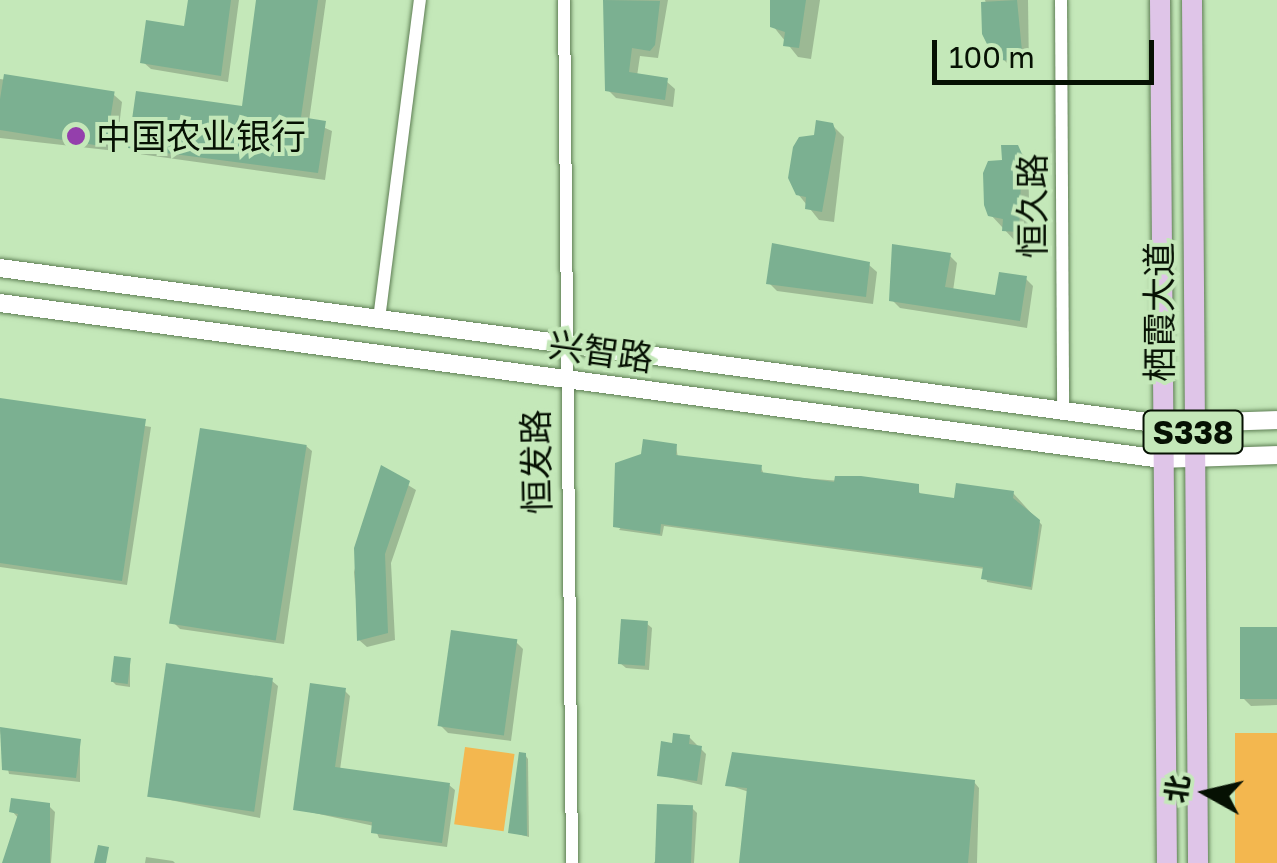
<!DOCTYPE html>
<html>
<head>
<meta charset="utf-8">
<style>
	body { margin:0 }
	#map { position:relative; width:1277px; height:863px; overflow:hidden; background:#c4e8b9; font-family:"Golos Text","Noto Sans SC",sans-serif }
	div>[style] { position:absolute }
	.green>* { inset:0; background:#f3b74f; transform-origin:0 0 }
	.shadow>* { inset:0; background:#0003 }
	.building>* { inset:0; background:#7bb091; transform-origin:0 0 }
	.roads { filter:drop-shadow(0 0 2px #5d7d53) drop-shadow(0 0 2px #5d7d53) }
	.street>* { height:12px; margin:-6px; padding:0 6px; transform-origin:6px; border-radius:6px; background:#fff }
	.secondary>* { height:18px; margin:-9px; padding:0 9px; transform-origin:9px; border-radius:9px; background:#fff }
	.primary>* { height:20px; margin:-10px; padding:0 10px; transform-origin:10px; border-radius:10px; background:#dfc5e8 }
	.dots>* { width:28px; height:28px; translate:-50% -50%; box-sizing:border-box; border:5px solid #c4e8b9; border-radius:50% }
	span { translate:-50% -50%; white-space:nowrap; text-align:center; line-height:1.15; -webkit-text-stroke:8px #c4e8b9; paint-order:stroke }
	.shield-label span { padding:2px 8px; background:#c4e8b9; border:2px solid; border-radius:8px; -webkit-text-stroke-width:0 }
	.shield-label { font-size:32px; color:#061103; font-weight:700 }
	.poi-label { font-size:35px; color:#061103 }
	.left { translate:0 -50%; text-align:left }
	.street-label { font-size:35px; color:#061103 }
	.north { position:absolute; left:1157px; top:743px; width:100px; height:100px; -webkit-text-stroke:8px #c4e8b9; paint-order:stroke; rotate:278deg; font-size:28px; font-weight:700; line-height:40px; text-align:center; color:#061103 }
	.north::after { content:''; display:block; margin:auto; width:35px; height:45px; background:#061103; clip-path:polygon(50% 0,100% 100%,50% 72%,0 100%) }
	.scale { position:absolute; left:932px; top:40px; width:222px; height:45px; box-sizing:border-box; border:5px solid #061103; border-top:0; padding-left:12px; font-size:30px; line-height:35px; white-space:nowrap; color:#061103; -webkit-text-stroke:8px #c4e8b9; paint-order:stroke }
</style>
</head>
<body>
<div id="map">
	<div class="green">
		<i style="left:1277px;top:733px;width:130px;height:42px;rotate:90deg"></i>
		<i style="left:465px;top:747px;width:50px;height:78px;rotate:8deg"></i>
	</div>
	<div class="shadow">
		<i style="clip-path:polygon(191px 0,239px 0,228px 82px,151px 69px,143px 62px,186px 28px)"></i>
		<i style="clip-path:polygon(259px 0,326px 0,309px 121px,332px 131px,325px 180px,139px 154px,131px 147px,244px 109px)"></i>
		<i style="clip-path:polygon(606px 0,668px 0,658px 58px,640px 56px,637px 76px,666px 81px,675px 89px,673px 107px,616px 98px,608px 90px)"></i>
		<i style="clip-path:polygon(772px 0,820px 0,811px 59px,798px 57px,773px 26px)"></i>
		<i style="clip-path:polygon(985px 0,1028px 0,1029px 71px,1015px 71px,1003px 59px)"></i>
		<i style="clip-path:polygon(0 79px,114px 95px,122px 102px,116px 151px,0 138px)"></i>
		<i style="clip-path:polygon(832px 125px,844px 137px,834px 222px,819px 220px,798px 194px,816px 137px)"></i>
		<i style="clip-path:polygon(1016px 148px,1028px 159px,1030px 242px,1016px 242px,990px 214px,1005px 162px)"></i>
		<i style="clip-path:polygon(949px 255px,957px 263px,953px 291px,997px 298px,1025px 278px,1033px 286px,1027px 328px,900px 308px,892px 300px)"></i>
		<i style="clip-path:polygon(869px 265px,877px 272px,873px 304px,777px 291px,769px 283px)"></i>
		<i style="clip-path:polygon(0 401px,151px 427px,127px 585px,0 567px)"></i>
		<i style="clip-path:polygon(306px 446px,312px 451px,284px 644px,180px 629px,174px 623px)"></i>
		<i style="clip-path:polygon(676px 446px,678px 458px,761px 467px,764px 475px,917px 487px,921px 496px,956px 501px,1013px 493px,1042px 525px,1032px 590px,987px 582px,985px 569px,664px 526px,662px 536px,619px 530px)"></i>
		<i style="clip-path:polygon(382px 469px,416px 490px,391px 563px,395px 640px,367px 647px,359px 640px,354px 572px)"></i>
		<i style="clip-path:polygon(646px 623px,652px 628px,649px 670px,626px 668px,620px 663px)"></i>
		<i style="clip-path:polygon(1277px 630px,1277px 705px,1251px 706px,1243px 698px)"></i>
		<i style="clip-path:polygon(516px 642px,523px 649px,511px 741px,448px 733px,440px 725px)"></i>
		<i style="clip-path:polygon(130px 661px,130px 687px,116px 685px,113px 682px)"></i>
		<i style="clip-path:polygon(272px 681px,278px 686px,260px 818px,150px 796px)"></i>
		<i style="clip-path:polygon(345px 691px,350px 696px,340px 770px,449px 785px,455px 790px,447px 847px,379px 838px,374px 826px,296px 809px)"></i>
		<i style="clip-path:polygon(0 730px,80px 742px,80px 782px,9px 774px)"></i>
		<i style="clip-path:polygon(689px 737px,706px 754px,702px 785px,660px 775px,674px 745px)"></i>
		<i style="clip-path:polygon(525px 755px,528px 759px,529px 837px,511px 832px)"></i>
		<i style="clip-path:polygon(974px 782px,979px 788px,977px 863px,742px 863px,749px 792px,728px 785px)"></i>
		<i style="clip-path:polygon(48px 805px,55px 812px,51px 863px,6px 863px,19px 819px,12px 811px)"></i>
		<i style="clip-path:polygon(692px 808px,697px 813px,694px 863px,654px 863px)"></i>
		<i style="clip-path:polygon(146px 857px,173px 861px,175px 863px,145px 863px)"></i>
	</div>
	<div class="building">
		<i style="clip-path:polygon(188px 0,231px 0,221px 76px,140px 63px,146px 20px,184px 26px)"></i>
		<i style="clip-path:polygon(256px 0,318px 0,301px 117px,326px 121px,318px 173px,128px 148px,136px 91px,242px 106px)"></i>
		<i style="clip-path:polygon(603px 0,660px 1px,655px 45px,650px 51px,632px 48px,629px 72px,668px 78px,665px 100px,605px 91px)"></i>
		<i style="clip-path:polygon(770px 0,806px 0,799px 48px,783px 46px,785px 32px,770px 27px)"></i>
		<i style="clip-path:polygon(1017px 0,1022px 51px,1017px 61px,1000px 60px,1002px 48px,987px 44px,982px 34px,981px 2px)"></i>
		<i style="left:4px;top:74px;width:112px;height:56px;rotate:9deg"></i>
		<i style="clip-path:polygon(816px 120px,833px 123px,836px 133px,822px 212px,805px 209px,806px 197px,796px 195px,788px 178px,793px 147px,799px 137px,814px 135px)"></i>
		<i style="clip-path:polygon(1001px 145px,1018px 145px,1022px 154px,1019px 232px,1002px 231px,1003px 219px,988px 216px,984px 205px,983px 173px,988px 161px,1002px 160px)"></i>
		<i style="clip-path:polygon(772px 243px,870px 262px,866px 297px,766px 284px)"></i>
		<i style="clip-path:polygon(892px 244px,951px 253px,945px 287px,995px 295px,999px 272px,1027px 276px,1020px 321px,889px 301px)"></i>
		<i style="clip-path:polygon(0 398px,146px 419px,122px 581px,0 563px)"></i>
		<i style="left:200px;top:428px;width:108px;height:198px;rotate:9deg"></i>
		<i style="clip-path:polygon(643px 439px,677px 444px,676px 455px,762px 465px,761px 472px,834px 482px,835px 476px,861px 476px,919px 484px,919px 493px,954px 498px,956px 483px,1014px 491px,1013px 498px,1040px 520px,1031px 587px,981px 579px,983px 567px,909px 557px,661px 524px,660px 534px,613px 527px,615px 463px,641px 454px)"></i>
		<i style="clip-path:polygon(381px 465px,410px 481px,385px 554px,388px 633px,357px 641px,354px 548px)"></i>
		<i style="left:621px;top:619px;width:27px;height:45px;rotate:4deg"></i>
		<i style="left:1277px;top:627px;width:72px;height:37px;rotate:90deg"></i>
		<i style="left:451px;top:630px;width:67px;height:97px;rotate:8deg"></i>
		<i style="left:114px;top:656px;width:17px;height:26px;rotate:7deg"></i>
		<i style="left:166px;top:663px;width:108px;height:135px;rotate:8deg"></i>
		<i style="clip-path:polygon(310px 683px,346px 688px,335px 767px,450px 783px,442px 843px,371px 833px,372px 822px,293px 810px)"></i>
		<i style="clip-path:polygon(0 727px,81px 739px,76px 778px,2px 770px)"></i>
		<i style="clip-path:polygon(673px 733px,690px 735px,689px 744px,702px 746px,697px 781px,657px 776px,661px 741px,672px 743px)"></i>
		<i style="clip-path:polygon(519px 752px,526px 753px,527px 836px,508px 833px)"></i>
		<i style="clip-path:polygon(732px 752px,975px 780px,968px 863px,739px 863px,747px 788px,725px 786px)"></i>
		<i style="clip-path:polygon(11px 798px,50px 803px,50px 863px,2px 863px,18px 814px,9px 812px)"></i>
		<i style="left:657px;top:804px;width:36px;height:59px;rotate:2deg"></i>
		<i style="clip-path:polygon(98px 845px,109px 847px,106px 863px,94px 863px)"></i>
	</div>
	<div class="roads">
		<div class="street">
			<i style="left:564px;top:0;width:863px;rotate:89.47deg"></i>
			<i style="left:1061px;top:0;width:411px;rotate:89.7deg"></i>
			<i style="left:379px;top:319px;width:322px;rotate:-82.7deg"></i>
		</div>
		<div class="secondary">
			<i style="left:0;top:268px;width:1172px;rotate:7.65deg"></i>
			<i style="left:1162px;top:424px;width:115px;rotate:-2deg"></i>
			<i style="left:0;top:303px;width:1171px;rotate:7.65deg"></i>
			<i style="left:1161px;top:459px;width:116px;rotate:-2deg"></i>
		</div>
		<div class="primary">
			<i style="left:1160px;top:0;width:863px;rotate:89.54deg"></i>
			<i style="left:1192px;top:0;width:863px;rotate:89.6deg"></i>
		</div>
	</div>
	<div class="dots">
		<i style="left:76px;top:136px;background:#943fac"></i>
	</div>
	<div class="shield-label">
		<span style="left:1193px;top:432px">S338</span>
	</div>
	<div class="poi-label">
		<span class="left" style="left:96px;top:136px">中国农业银行</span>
	</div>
	<div class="street-label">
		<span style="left:1032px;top:206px;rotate:-90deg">恒久路</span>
		<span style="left:1159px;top:312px;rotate:-90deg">栖霞大道</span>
		<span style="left:601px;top:351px;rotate:8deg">兴智路</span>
		<span style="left:536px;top:462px;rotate:-91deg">恒发路</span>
	</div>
	<div class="north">北</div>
	<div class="scale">100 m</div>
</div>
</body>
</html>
